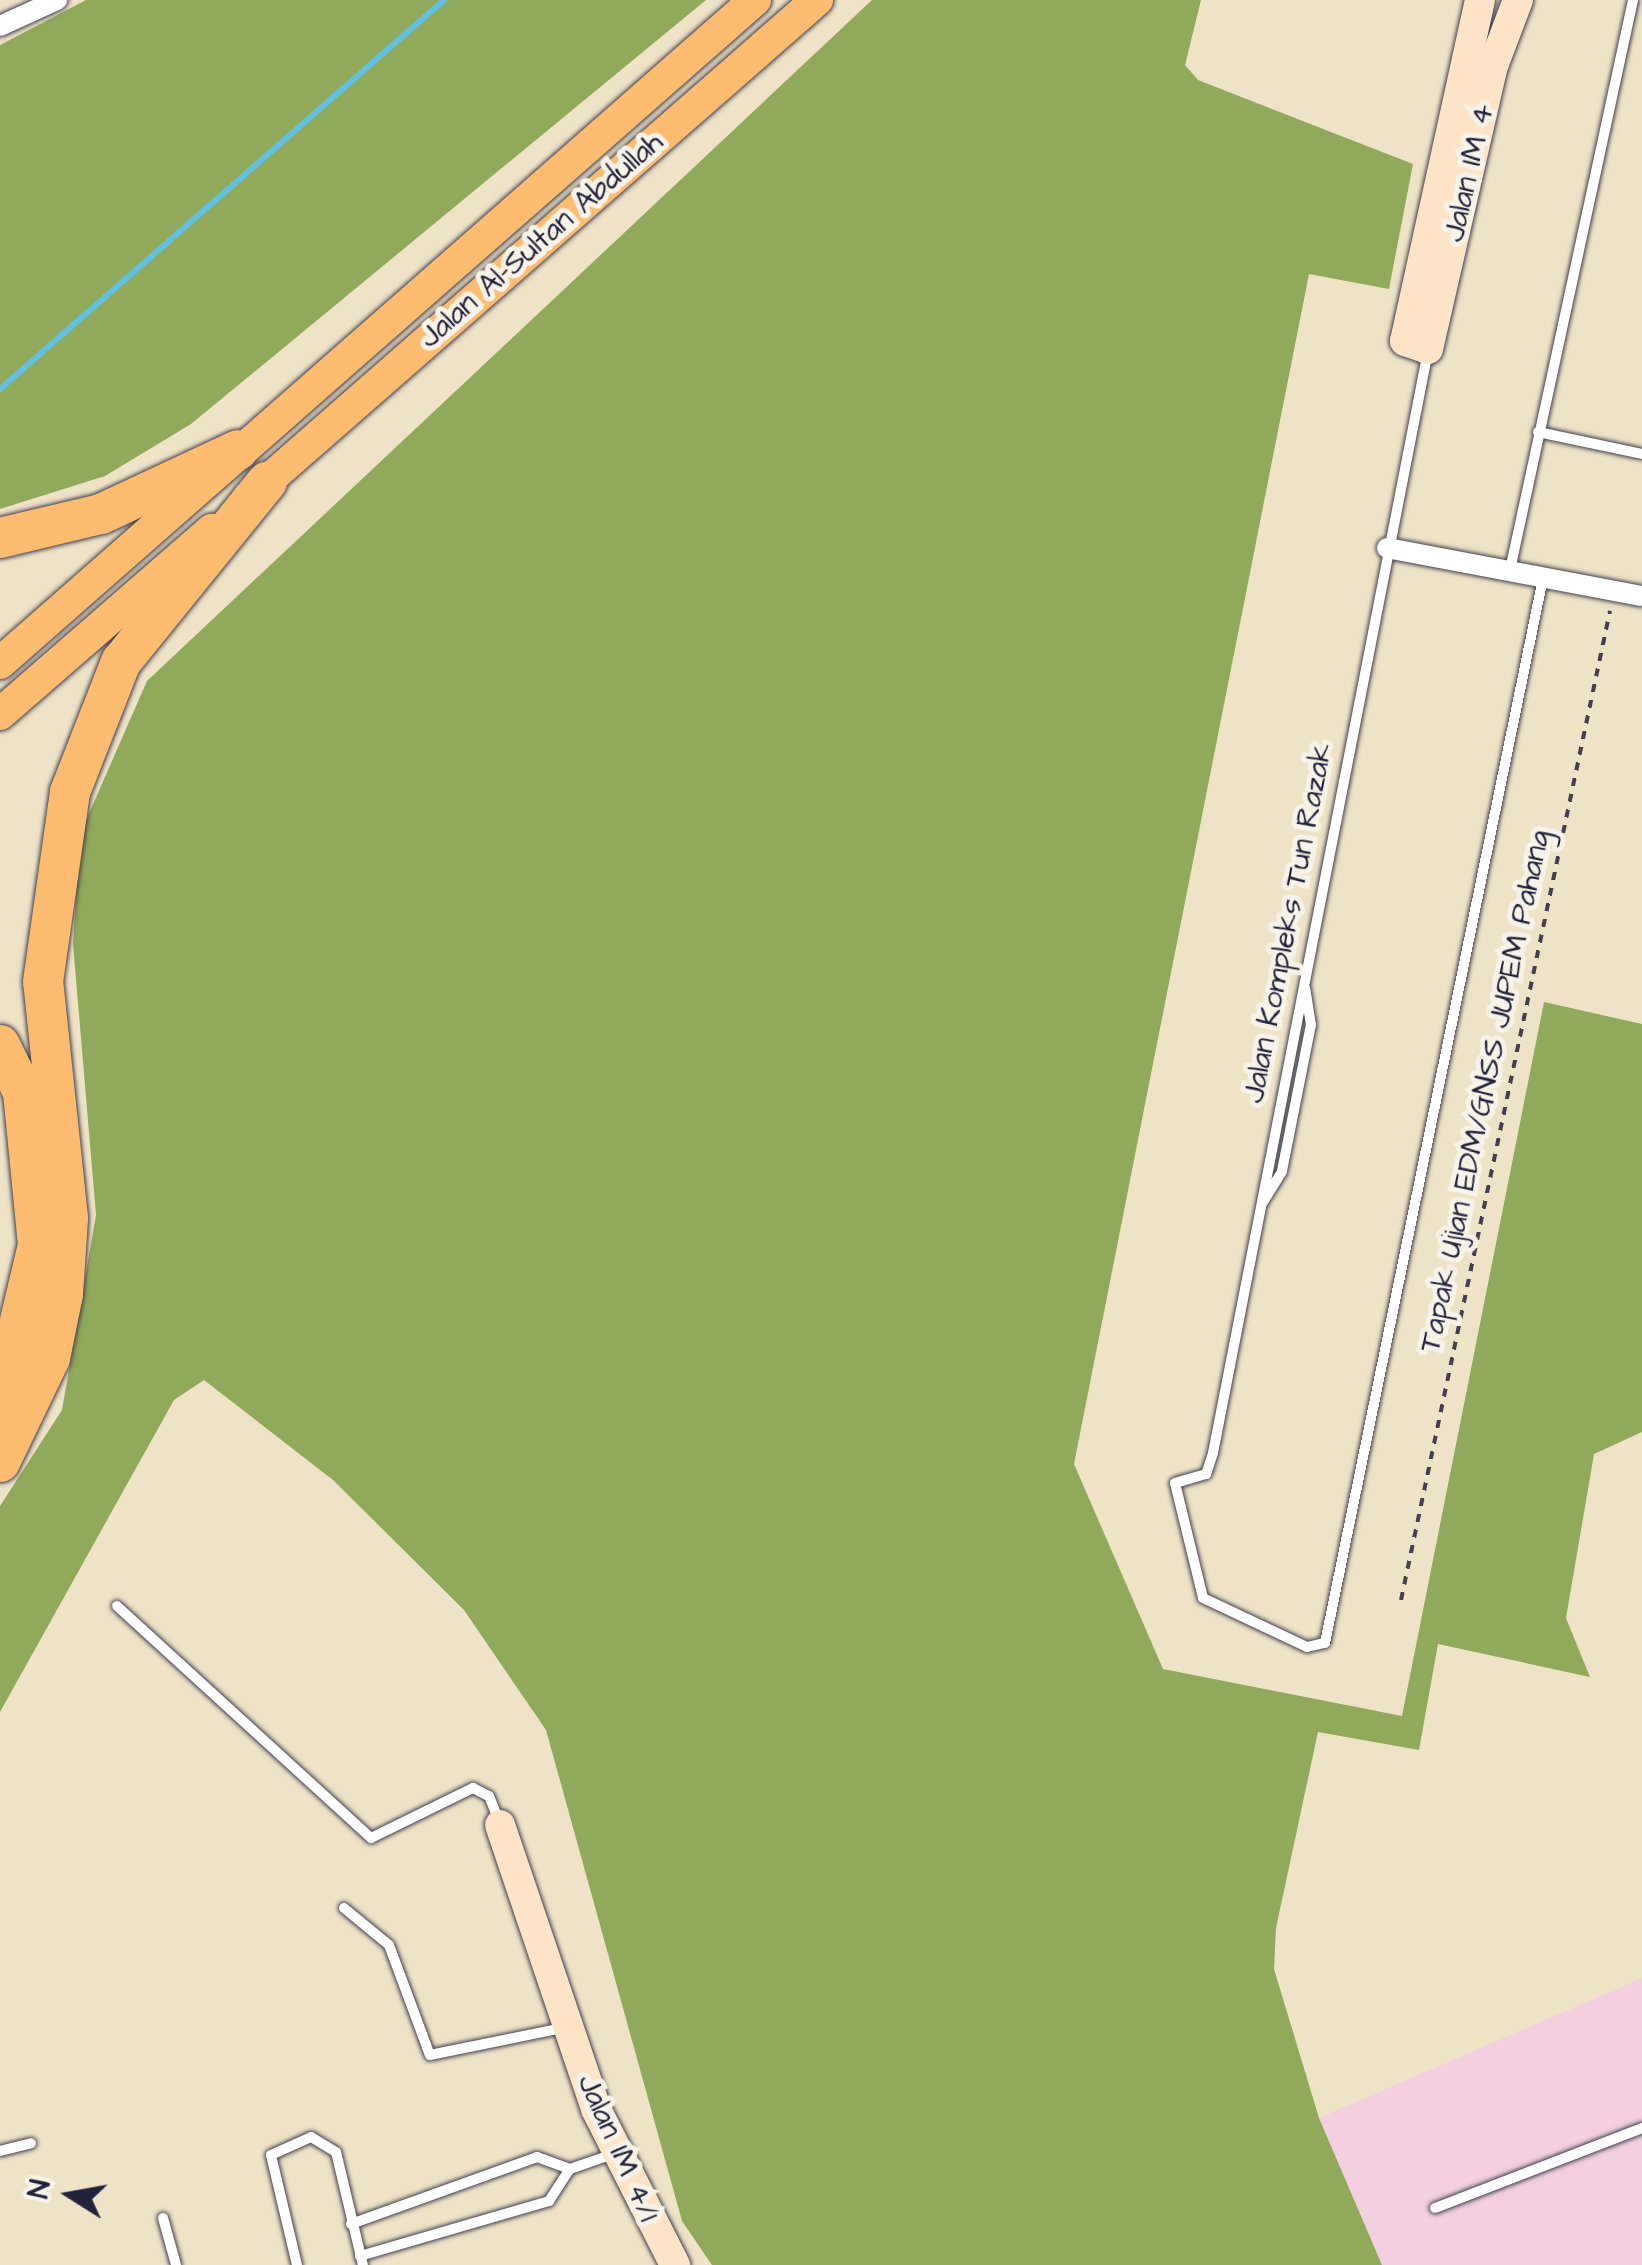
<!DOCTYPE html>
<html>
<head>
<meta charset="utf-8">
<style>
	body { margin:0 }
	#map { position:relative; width:1642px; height:2265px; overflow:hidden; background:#eee3c6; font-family:"Architects Daughter",sans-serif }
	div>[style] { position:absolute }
	.built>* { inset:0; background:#f3cfe0 }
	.forest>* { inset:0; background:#90a95a }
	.stream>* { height:6px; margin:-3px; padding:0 3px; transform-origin:3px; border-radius:3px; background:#61c1df }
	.path>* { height:4px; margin-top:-2px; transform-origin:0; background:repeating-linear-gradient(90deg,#413f50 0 8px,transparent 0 16px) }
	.roads { filter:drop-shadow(0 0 2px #413f50) drop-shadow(0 0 2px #413f50) }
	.lane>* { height:10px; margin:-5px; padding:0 5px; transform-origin:5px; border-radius:5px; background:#fff }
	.street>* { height:20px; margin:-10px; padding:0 10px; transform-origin:10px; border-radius:10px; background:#fff }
	.secondary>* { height:30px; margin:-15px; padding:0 15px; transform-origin:15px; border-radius:15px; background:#fee4c6 }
	.primary>* { height:32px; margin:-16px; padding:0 16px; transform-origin:16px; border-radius:16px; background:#fdbc70 }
	.highway>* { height:40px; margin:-20px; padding:0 20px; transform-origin:20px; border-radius:20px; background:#fdbc70 }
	span { translate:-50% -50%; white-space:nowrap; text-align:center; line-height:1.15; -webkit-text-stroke:10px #f7f3e8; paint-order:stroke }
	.street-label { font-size:30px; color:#22223b }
	.north { position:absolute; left:20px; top:2145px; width:100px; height:100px; -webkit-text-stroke:8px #f7f3e8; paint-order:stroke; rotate:281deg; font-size:28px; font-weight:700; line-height:40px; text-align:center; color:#22223b }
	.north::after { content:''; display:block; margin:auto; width:35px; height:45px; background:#22223b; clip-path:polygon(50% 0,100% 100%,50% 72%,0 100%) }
</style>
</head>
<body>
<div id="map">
	<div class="built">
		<i style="clip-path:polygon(1642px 1978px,1642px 2265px,1382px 2265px,1319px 2118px)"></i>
	</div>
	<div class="forest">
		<i style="clip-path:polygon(86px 0,706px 0,191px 424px,105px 476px,0 509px,0 45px)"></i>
		<i style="clip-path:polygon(872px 0,1201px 0,1185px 65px,1198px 80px,1413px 164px,1389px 289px,1309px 274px,1074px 1464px,1163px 1669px,1402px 1716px,1544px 1002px,1642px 1024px,1642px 1432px,1594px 1454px,1566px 1618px,1590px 1677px,1438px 1644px,1419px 1750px,1318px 1732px,1276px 1928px,1274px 1969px,1319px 2118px,1382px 2265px,712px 2265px,682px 2221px,546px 1730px,464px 1610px,333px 1480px,204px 1380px,174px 1400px,0 1712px,0 1506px,62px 1410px,96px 1215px,73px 944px,80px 834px,147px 681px)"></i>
	</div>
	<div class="stream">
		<i style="left:0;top:389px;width:590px;rotate:-41.22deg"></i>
	</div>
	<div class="path">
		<i style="left:1401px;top:1600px;width:1011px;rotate:-78.07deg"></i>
	</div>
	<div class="roads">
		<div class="lane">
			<i style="left:1428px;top:351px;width:1123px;rotate:101.04deg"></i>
			<i style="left:1213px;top:1453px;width:22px;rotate:108deg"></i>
			<i style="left:1206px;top:1474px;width:32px;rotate:164deg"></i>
			<i style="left:1175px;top:1483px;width:118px;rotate:76.3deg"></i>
			<i style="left:1203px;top:1598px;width:115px;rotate:25.2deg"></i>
			<i style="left:1307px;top:1647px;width:18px;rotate:-13deg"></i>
			<i style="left:1325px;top:1643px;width:1087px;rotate:-78.43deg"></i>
			<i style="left:1538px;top:432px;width:106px;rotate:11.9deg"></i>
			<i style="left:1510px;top:570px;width:583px;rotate:-77.82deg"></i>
			<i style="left:1263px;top:1202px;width:36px;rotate:-58deg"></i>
			<i style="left:1282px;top:1171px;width:149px;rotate:-78.8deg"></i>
			<i style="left:1311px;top:1025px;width:37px;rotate:-99deg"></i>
			<i style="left:117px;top:1606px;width:344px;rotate:42.4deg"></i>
			<i style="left:371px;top:1838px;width:114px;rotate:-26.1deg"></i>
			<i style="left:473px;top:1788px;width:18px;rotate:27deg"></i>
			<i style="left:489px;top:1796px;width:27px;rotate:68deg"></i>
			<i style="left:344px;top:1908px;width:58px;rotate:39.4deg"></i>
			<i style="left:389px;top:1945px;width:117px;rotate:69.6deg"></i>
			<i style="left:430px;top:2055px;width:136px;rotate:-11.5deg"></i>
			<i style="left:0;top:2151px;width:32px;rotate:-14deg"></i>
			<i style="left:1435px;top:2208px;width:222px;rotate:-21.1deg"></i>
			<i style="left:163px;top:2218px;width:49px;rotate:74.5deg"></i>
			<i style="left:351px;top:2224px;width:198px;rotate:-19.8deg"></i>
			<i style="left:537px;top:2157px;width:35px;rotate:20deg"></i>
			<i style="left:360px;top:2256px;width:197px;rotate:-16.2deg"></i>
			<i style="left:549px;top:2201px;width:38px;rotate:-57deg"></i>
			<i style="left:570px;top:2169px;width:46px;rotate:-19.2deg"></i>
			<i style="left:297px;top:2265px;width:113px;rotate:-103.3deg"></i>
			<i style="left:271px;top:2155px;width:44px;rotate:-24.2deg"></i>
			<i style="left:311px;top:2137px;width:29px;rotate:31deg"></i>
			<i style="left:336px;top:2152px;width:116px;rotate:76.6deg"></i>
		</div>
		<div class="street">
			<i style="left:0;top:26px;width:63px;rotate:-24.5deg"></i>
			<i style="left:1387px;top:548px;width:259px;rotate:10.7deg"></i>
		</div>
		<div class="secondary">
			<i style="left:1480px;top:0;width:349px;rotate:102.4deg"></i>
			<i style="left:1405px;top:341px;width:24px;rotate:19deg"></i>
			<i style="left:1428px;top:349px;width:290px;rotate:-77.1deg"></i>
			<i style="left:1493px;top:66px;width:71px;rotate:-69.3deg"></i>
			<i style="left:500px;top:1825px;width:300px;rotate:71.3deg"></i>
			<i style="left:596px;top:2109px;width:175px;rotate:63.1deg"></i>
		</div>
		<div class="primary">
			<i style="left:249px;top:497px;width:755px;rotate:-41.19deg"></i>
			<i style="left:0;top:663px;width:1005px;rotate:-41.29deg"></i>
			<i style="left:0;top:714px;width:281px;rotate:-41deg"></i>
		</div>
		<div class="highway">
			<i style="left:0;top:538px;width:104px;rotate:-13.4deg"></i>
			<i style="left:101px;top:514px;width:151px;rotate:-25deg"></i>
			<i style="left:0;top:1045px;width:52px;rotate:63.9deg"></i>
			<i style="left:23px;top:1092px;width:154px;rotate:84.4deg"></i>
			<i style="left:38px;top:1245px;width:164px;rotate:103.4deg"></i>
			<i style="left:0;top:1462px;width:115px;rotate:-64.3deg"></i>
			<i style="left:50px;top:1358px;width:65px;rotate:-78.5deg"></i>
			<i style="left:63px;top:1294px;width:76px;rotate:-86.2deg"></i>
			<i style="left:68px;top:1218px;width:237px;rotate:-96deg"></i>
			<i style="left:43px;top:982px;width:192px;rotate:-81.9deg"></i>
			<i style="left:70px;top:792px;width:140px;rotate:-68.6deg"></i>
			<i style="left:121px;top:662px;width:232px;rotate:-51deg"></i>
		</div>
	</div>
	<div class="street-label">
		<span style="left:1469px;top:173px;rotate:-77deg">Jalan IM 4</span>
		<span style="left:541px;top:240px;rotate:-41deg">Jalan Al-Sultan Abdullah</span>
		<span style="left:1288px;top:923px;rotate:-79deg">Jalan Kompleks Tun Razak</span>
		<span style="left:1485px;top:1091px;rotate:-78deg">Tapak Ujian EDM/GNSS JUPEM Pahang</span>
		<span style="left:618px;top:2148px;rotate:66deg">Jalan IM 4/1</span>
	</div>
	<div class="north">N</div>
</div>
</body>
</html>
